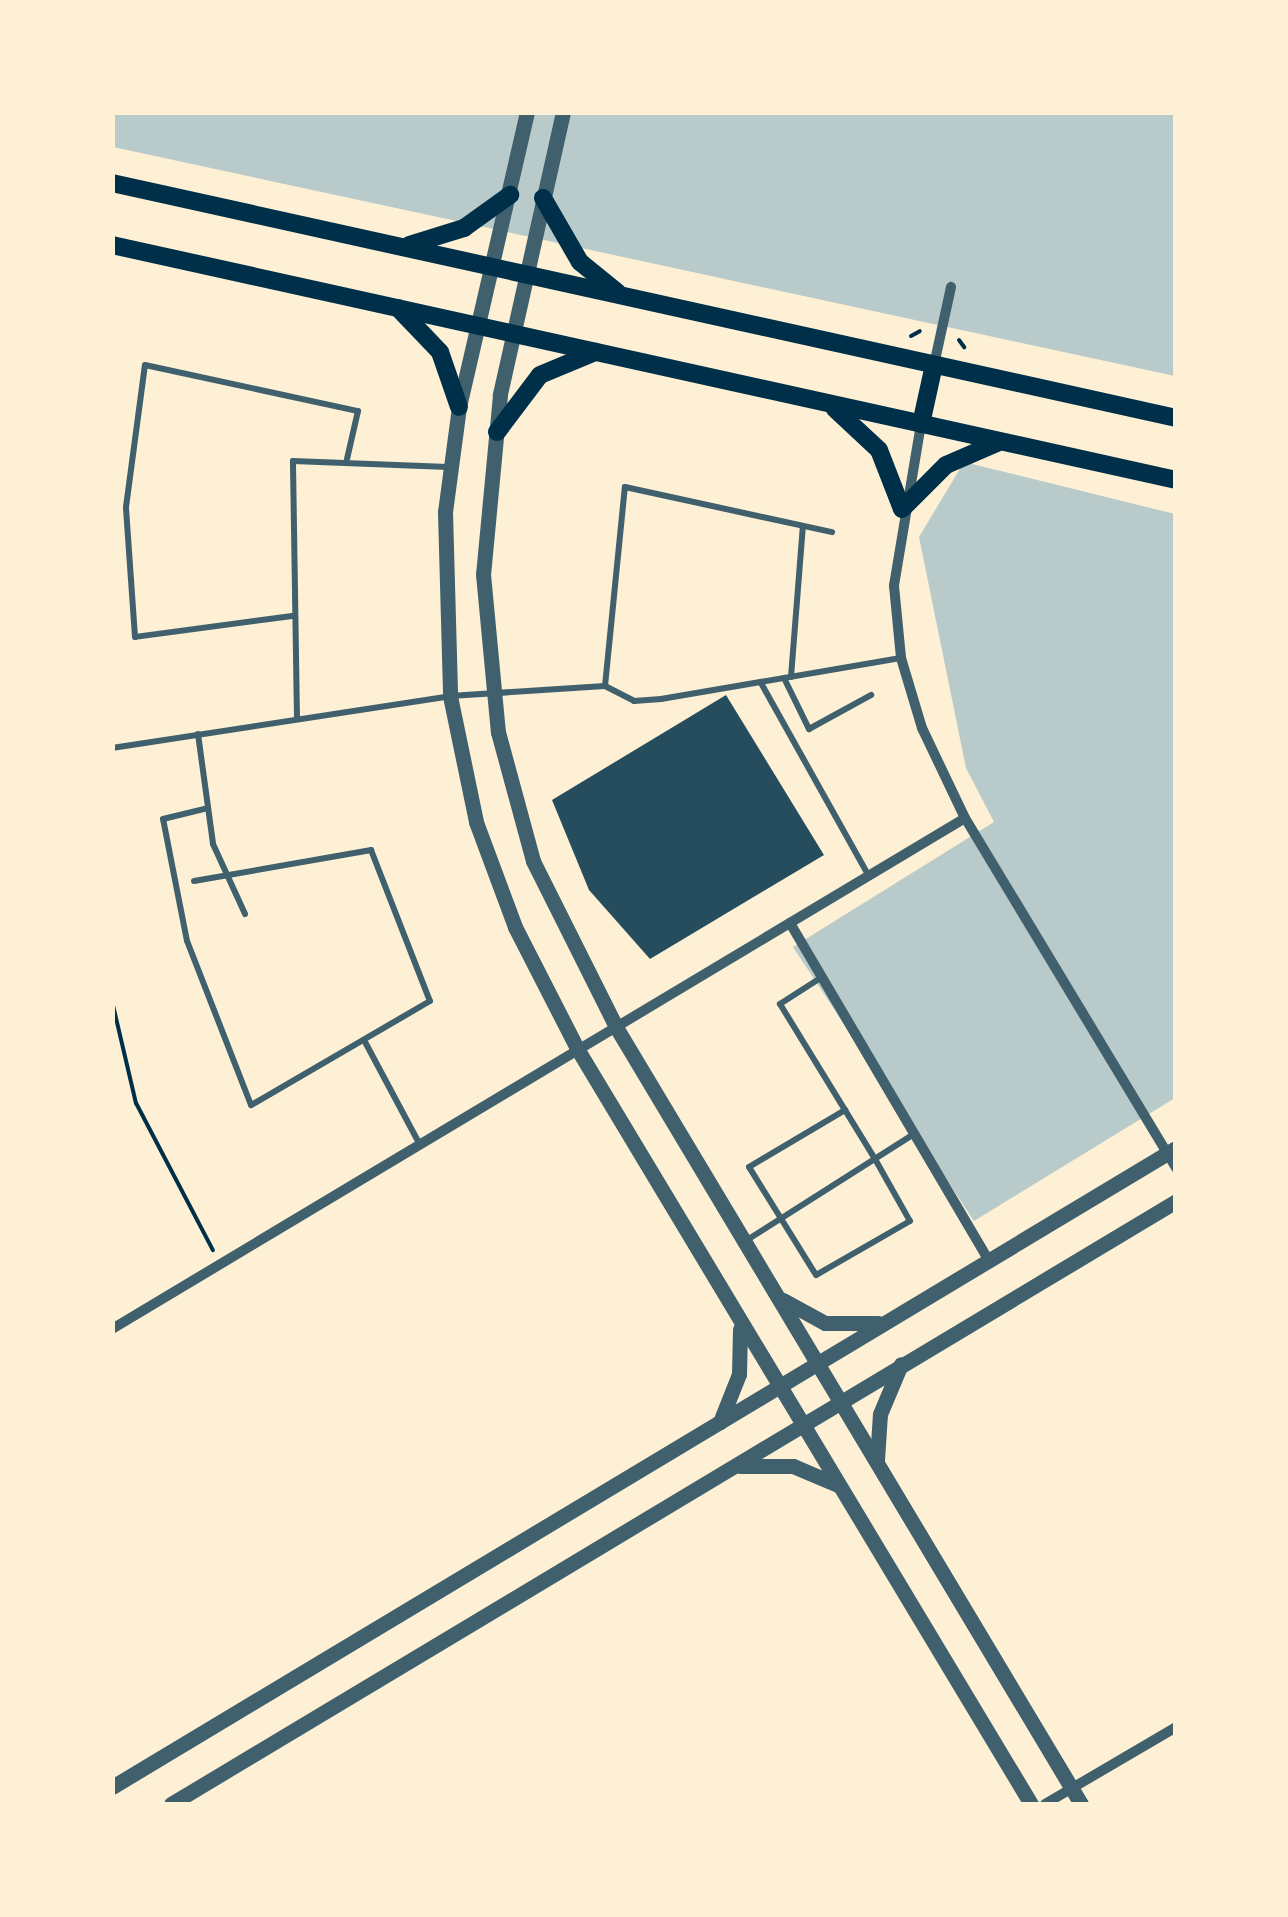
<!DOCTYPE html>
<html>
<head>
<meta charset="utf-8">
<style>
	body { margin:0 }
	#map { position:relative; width:1288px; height:1917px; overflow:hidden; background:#fdf0d5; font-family:"DejaVu Sans",sans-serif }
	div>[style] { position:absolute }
	.green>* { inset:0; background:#b9caca }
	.building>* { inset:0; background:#264d5e }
	.path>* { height:4px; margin:-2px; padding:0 2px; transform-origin:2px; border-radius:2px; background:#003049 }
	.service>* { height:6px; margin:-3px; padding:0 3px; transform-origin:3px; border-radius:3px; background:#3f606c }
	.minor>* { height:10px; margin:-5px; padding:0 5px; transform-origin:5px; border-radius:5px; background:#3f606c }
	.tertiary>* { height:15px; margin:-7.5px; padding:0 7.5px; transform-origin:7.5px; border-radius:7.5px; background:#3f606c }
	.secondary>* { height:18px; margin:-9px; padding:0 9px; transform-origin:9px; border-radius:9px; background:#003049 }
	span { translate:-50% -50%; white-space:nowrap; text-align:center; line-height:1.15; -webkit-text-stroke:10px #fdf0d5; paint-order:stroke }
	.frame { position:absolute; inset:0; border:115px solid #fdf0d5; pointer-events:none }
</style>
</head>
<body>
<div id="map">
	<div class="green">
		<i style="clip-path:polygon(113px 112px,1175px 113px,1175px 376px,113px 147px)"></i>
		<i style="clip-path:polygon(964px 462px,1175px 514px,1175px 1098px,974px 1221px,793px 947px,994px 822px,966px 768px,919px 537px)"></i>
	</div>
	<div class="building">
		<i style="clip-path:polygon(726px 695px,824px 855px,650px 959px,589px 890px,552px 800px)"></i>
	</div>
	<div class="path">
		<i style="left:911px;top:336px;width:10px;rotate:-29deg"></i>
		<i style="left:959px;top:340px;width:9px;rotate:54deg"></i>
		<i style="left:112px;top:1001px;width:105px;rotate:76.8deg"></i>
		<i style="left:136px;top:1103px;width:166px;rotate:62.4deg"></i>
	</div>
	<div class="service">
		<i style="left:292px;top:616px;width:158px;rotate:172.4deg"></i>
		<i style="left:135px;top:637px;width:130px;rotate:-94deg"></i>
		<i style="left:126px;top:507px;width:143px;rotate:-82.4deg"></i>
		<i style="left:145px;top:365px;width:218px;rotate:12.2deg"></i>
		<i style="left:358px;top:411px;width:49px;rotate:102.9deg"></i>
		<i style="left:791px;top:677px;width:151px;rotate:-85.5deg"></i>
		<i style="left:784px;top:678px;width:57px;rotate:63.9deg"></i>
		<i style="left:809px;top:729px;width:71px;rotate:-28.7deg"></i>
		<i style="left:761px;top:683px;width:221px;rotate:60.8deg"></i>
		<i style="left:605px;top:686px;width:200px;rotate:-84.3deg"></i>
		<i style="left:625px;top:487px;width:212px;rotate:12.3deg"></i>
		<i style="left:297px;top:719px;width:258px;rotate:-90.9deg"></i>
		<i style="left:293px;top:461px;width:155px;rotate:2.2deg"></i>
		<i style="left:198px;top:734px;width:111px;rotate:82.2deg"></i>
		<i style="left:213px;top:844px;width:77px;rotate:65.4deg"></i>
		<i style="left:112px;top:748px;width:342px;rotate:-8.7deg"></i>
		<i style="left:450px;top:696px;width:155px;rotate:-3.7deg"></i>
		<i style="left:605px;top:686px;width:33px;rotate:27deg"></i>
		<i style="left:634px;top:701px;width:27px;rotate:-4deg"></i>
		<i style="left:661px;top:699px;width:243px;rotate:-9.7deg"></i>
		<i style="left:194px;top:881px;width:180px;rotate:-9.9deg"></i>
		<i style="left:371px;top:850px;width:162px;rotate:68.7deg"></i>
		<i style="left:430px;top:1001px;width:207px;rotate:149.8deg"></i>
		<i style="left:251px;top:1105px;width:176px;rotate:-111.3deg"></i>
		<i style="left:187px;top:941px;width:124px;rotate:-101.1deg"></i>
		<i style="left:163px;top:819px;width:46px;rotate:-13.7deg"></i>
		<i style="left:822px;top:977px;width:50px;rotate:147.3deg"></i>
		<i style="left:780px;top:1004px;width:182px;rotate:58.5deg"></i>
		<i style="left:875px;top:1159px;width:71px;rotate:60.6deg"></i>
		<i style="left:910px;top:1221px;width:108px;rotate:150.1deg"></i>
		<i style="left:816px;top:1275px;width:127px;rotate:-121.8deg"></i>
		<i style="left:749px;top:1167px;width:112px;rotate:-30.7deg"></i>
		<i style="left:364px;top:1040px;width:119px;rotate:61.9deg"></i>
		<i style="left:747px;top:1240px;width:198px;rotate:-32.4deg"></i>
	</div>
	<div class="minor">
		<i style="left:934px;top:365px;width:80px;rotate:-77.7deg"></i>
		<i style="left:921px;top:424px;width:164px;rotate:99.5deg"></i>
		<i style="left:894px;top:586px;width:72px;rotate:84.4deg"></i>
		<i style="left:901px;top:658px;width:73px;rotate:73.3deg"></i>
		<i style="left:922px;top:728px;width:100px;rotate:64.5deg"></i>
		<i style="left:965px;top:818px;width:409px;rotate:58.9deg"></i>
		<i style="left:790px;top:923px;width:390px;rotate:59.5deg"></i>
		<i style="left:112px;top:1329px;width:994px;rotate:-30.92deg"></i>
		<i style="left:1045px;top:1804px;width:152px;rotate:-30.4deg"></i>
	</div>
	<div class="tertiary">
		<i style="left:527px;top:112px;width:303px;rotate:103deg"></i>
		<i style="left:459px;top:407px;width:106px;rotate:97.6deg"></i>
		<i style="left:445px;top:512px;width:184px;rotate:88.4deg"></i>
		<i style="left:450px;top:696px;width:129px;rotate:78.3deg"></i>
		<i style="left:476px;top:822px;width:112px;rotate:69.6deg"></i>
		<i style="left:515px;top:927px;width:138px;rotate:62.9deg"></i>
		<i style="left:578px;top:1050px;width:880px;rotate:59deg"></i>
		<i style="left:563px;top:112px;width:290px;rotate:102.6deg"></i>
		<i style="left:500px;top:395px;width:180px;rotate:95.4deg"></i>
		<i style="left:483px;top:574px;width:159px;rotate:84.6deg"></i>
		<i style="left:498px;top:732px;width:134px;rotate:74.8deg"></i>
		<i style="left:533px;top:861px;width:186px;rotate:63.4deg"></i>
		<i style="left:616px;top:1027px;width:906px;rotate:59.1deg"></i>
		<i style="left:783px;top:1300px;width:48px;rotate:28.7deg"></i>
		<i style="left:825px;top:1323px;width:53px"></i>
		<i style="left:720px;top:1422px;width:52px;rotate:-68.4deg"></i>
		<i style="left:739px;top:1374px;width:45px;rotate:-88.7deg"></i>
		<i style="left:877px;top:1460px;width:46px;rotate:-86.3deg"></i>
		<i style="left:880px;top:1414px;width:54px;rotate:-67.2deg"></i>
		<i style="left:740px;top:1466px;width:53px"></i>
		<i style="left:793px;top:1466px;width:49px;rotate:22.9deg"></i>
		<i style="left:112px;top:1787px;width:1241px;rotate:-30.99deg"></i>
		<i style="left:171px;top:1804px;width:1172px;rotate:-30.96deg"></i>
	</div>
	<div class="secondary">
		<i style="left:112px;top:183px;width:1090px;rotate:12.45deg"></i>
		<i style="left:543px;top:198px;width:74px;rotate:60deg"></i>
		<i style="left:580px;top:262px;width:48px;rotate:39deg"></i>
		<i style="left:112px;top:245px;width:1090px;rotate:12.45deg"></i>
		<i style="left:409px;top:245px;width:58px;rotate:-17.2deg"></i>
		<i style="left:464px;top:228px;width:57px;rotate:-35.7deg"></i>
		<i style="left:398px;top:308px;width:61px;rotate:46.3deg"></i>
		<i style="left:440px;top:352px;width:58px;rotate:70.9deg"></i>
		<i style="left:835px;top:409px;width:60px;rotate:43deg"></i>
		<i style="left:879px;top:450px;width:63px;rotate:68.7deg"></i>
		<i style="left:921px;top:424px;width:60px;rotate:-77.6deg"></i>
		<i style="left:497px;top:432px;width:71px;rotate:-53deg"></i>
		<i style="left:540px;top:375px;width:60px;rotate:-22.7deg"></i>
		<i style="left:902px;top:509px;width:62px;rotate:-45deg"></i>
		<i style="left:946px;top:465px;width:56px;rotate:-23.3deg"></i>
	</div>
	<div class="frame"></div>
</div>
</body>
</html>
